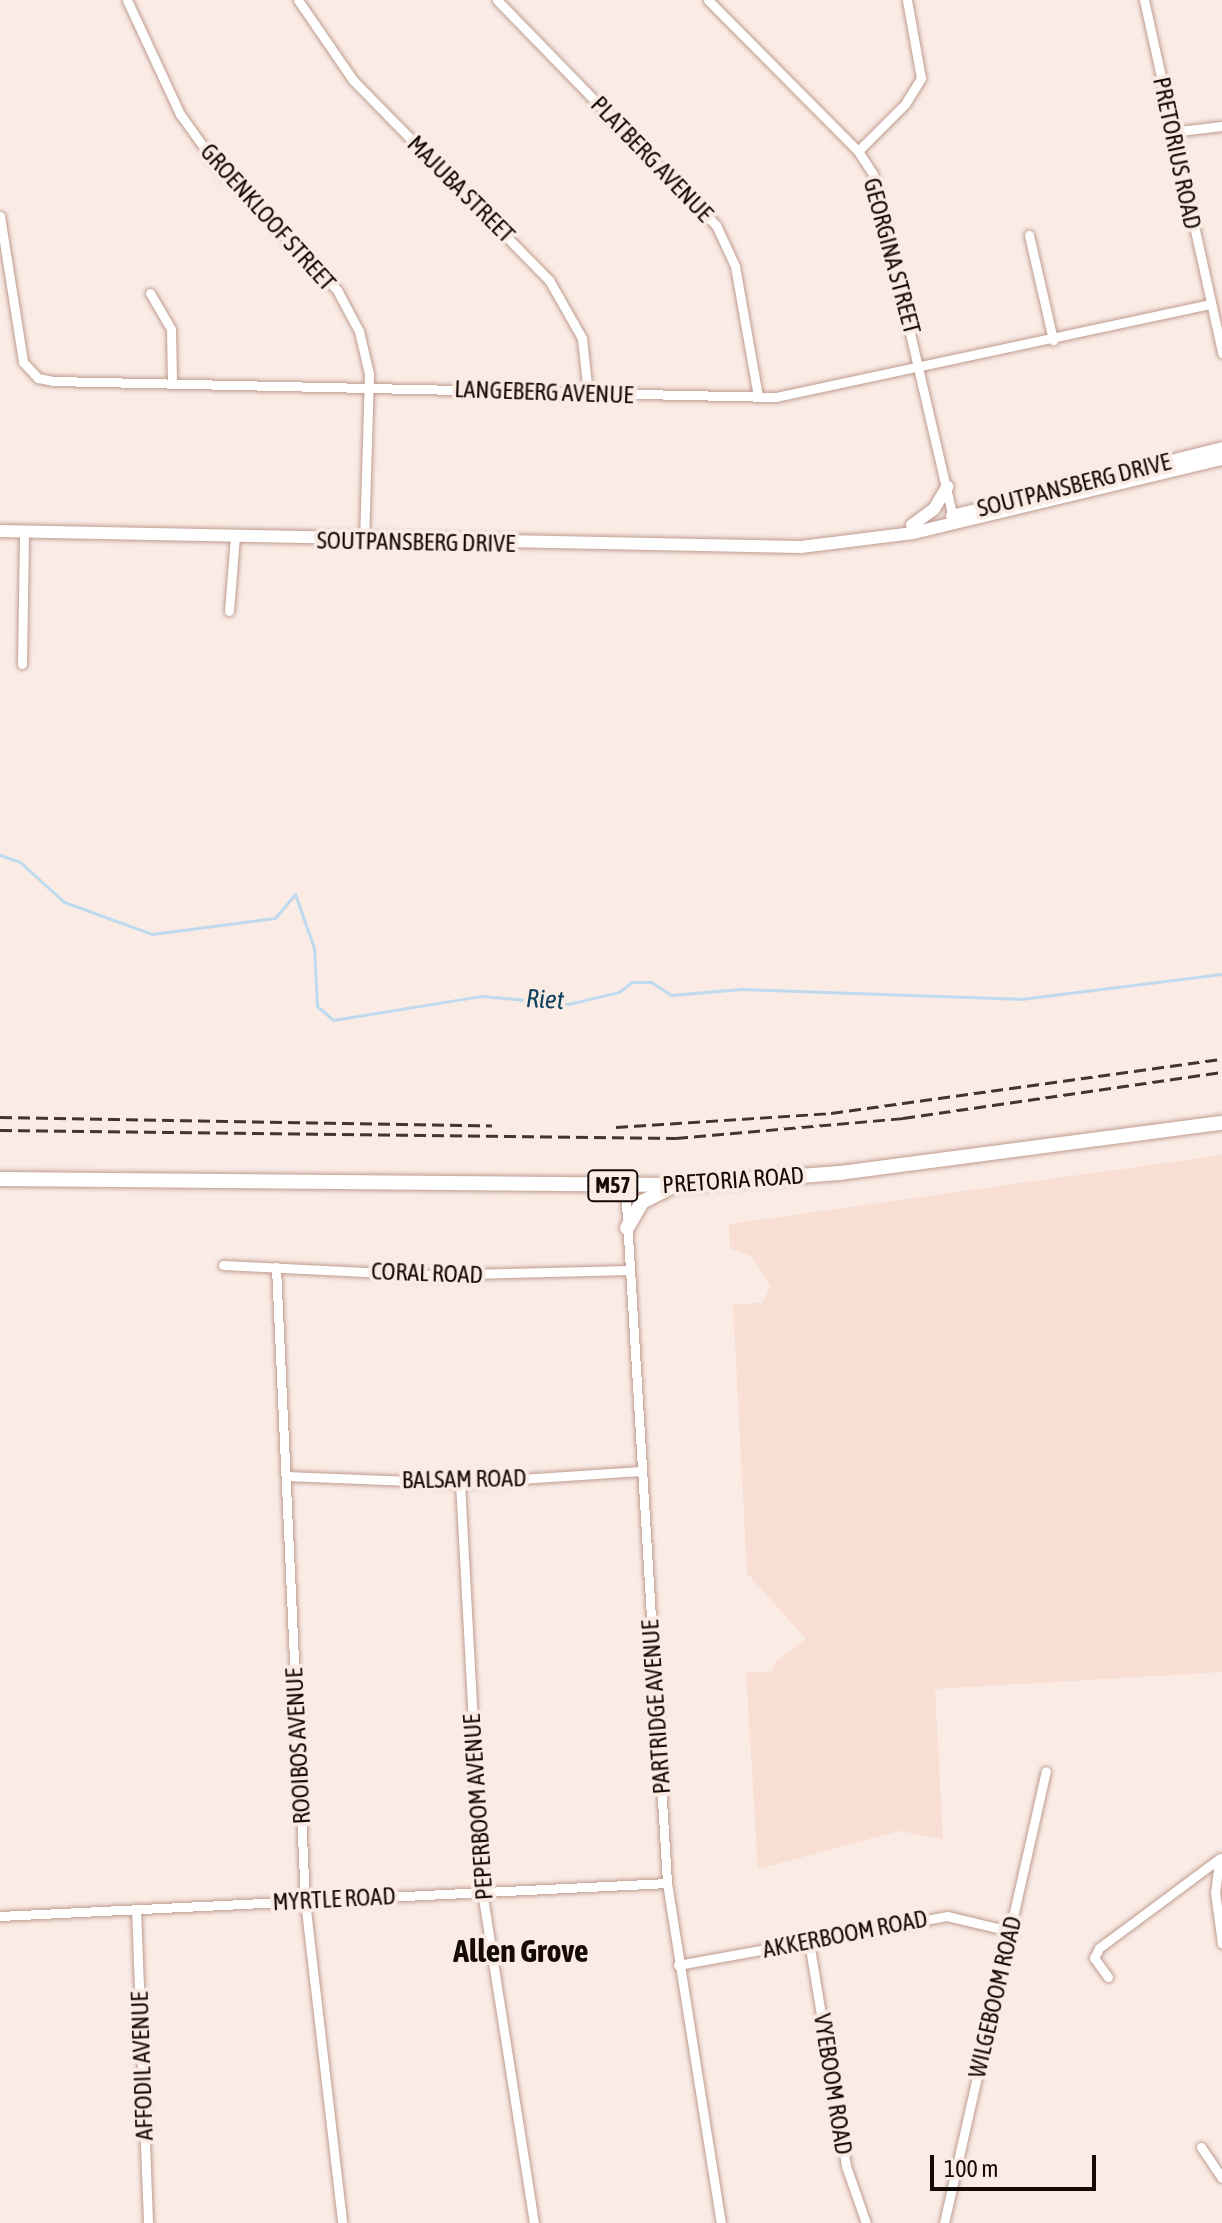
<!DOCTYPE html>
<html>
<head>
<meta charset="utf-8">
<style>
	body { margin:0 }
	#map { position:relative; width:1222px; height:2223px; overflow:hidden; background:#faebe5; font-family:"Asap Condensed",sans-serif }
	div>[style] { position:absolute }
	.built>* { inset:0; background:#f9ded4 }
	.stream>* { height:3px; margin:-1.5px; padding:0 1.5px; transform-origin:1.5px; border-radius:1.5px; background:#bedaee }
	.roads { filter:drop-shadow(0 0 2px #be9c8e) drop-shadow(0 0 2px #be9c8e) }
	.street>* { height:9px; margin:-4.5px; padding:0 4.5px; transform-origin:4.5px; border-radius:4.5px; background:#fff }
	.secondary>* { height:12px; margin:-6px; padding:0 6px; transform-origin:6px; border-radius:6px; background:#fff }
	.primary>* { height:14px; margin:-7px; padding:0 7px; transform-origin:7px; border-radius:7px; background:#fff }
	.rail>* { height:3px; margin-top:-1.5px; transform-origin:0; background:repeating-linear-gradient(90deg,#403530 0 12px,transparent 0 18px) }
	span { translate:-50% -50%; white-space:nowrap; text-align:center; line-height:1.15; -webkit-text-stroke:8px #faebe5; paint-order:stroke }
	.shield-label span { padding:2px 6px; background:#faebe5; border:2px solid; border-radius:6px; -webkit-text-stroke-width:0 }
	.shield-label { font-size:22px; color:#150a06; font-weight:700 }
	.street-label { font-size:24px; color:#150a06 }
	.water-label { font-size:26px; color:#0f425e; font-style:italic }
	.district-label { font-size:32px; color:#150a06; font-weight:700 }
	.scale { position:absolute; left:930px; top:2155px; width:166px; height:36px; box-sizing:border-box; border:4px solid #150a06; border-top:0; padding-left:10px; font-size:24px; line-height:28px; white-space:nowrap; color:#150a06; -webkit-text-stroke:6px #faebe5; paint-order:stroke }
</style>
</head>
<body>
<div id="map">
	<div class="built">
		<i style="clip-path:polygon(1222px 1155px,1222px 1672px,935px 1689px,943px 1839px,899px 1831px,758px 1869px,746px 1673px,773px 1671px,774px 1663px,806px 1639px,747px 1573px,733px 1304px,762px 1303px,771px 1286px,751px 1256px,730px 1248px,729px 1224px)"></i>
	</div>
	<div class="stream">
		<i style="left:0;top:855px;width:21px;rotate:19deg"></i>
		<i style="left:20px;top:862px;width:59px;rotate:42.3deg"></i>
		<i style="left:64px;top:902px;width:94px;rotate:20deg"></i>
		<i style="left:152px;top:934px;width:124px;rotate:-7.4deg"></i>
		<i style="left:275px;top:918px;width:31px;rotate:-50deg"></i>
		<i style="left:295px;top:894px;width:57px;rotate:70.6deg"></i>
		<i style="left:314px;top:948px;width:58px;rotate:87deg"></i>
		<i style="left:317px;top:1006px;width:21px;rotate:41deg"></i>
		<i style="left:333px;top:1020px;width:151px;rotate:-9.2deg"></i>
		<i style="left:482px;top:996px;width:86px;rotate:5.3deg"></i>
		<i style="left:568px;top:1004px;width:52px;rotate:-13.2deg"></i>
		<i style="left:619px;top:992px;width:16px;rotate:-38deg"></i>
		<i style="left:632px;top:982px;width:19px"></i>
		<i style="left:651px;top:982px;width:24px;rotate:33deg"></i>
		<i style="left:671px;top:995px;width:70px;rotate:-4.9deg"></i>
		<i style="left:741px;top:989px;width:280px;rotate:2deg"></i>
		<i style="left:1021px;top:999px;width:203px;rotate:-7.1deg"></i>
	</div>
	<div class="roads">
		<div class="street">
			<i style="left:127px;top:0;width:126px;rotate:65.1deg"></i>
			<i style="left:180px;top:114px;width:65px;rotate:54.4deg"></i>
			<i style="left:218px;top:167px;width:171px;rotate:45.9deg"></i>
			<i style="left:337px;top:290px;width:47px;rotate:61.8deg"></i>
			<i style="left:359px;top:331px;width:44px;rotate:76.9deg"></i>
			<i style="left:369px;top:374px;width:167px;rotate:91.7deg"></i>
			<i style="left:298px;top:0;width:97px;rotate:55.5deg"></i>
			<i style="left:353px;top:80px;width:280px;rotate:45.6deg"></i>
			<i style="left:549px;top:280px;width:67px;rotate:60.4deg"></i>
			<i style="left:582px;top:338px;width:56px;rotate:83.9deg"></i>
			<i style="left:497px;top:0;width:314px;rotate:45.8deg"></i>
			<i style="left:716px;top:225px;width:45px;rotate:65.1deg"></i>
			<i style="left:735px;top:266px;width:132px;rotate:80deg"></i>
			<i style="left:708px;top:0;width:213px;rotate:45.2deg"></i>
			<i style="left:858px;top:151px;width:27px;rotate:57deg"></i>
			<i style="left:873px;top:174px;width:356px;rotate:76.9deg"></i>
			<i style="left:1144px;top:0;width:362px;rotate:77.5deg"></i>
			<i style="left:1172px;top:132px;width:50px;rotate:-6.8deg"></i>
			<i style="left:858px;top:151px;width:66px;rotate:-45deg"></i>
			<i style="left:905px;top:104px;width:31px;rotate:-58deg"></i>
			<i style="left:921px;top:78px;width:79px;rotate:-100.2deg"></i>
			<i style="left:0;top:216px;width:148px;rotate:81deg"></i>
			<i style="left:23px;top:362px;width:22px;rotate:47deg"></i>
			<i style="left:38px;top:378px;width:15px;rotate:11deg"></i>
			<i style="left:53px;top:381px;width:723px;rotate:1.27deg"></i>
			<i style="left:776px;top:397px;width:445px;rotate:-12.1deg"></i>
			<i style="left:1029px;top:235px;width:108px;rotate:77.1deg"></i>
			<i style="left:150px;top:293px;width:42px;rotate:59.7deg"></i>
			<i style="left:171px;top:329px;width:52px;rotate:88.9deg"></i>
			<i style="left:229px;top:611px;width:74px;rotate:-85.4deg"></i>
			<i style="left:22px;top:664px;width:132px;rotate:-89.1deg"></i>
			<i style="left:625px;top:1186px;width:698px;rotate:86.55deg"></i>
			<i style="left:667px;top:1883px;width:344px;rotate:81deg"></i>
			<i style="left:223px;top:1265px;width:203px;rotate:2.8deg"></i>
			<i style="left:426px;top:1275px;width:204px;rotate:-1.4deg"></i>
			<i style="left:276px;top:1267px;width:635px;rotate:87.38deg"></i>
			<i style="left:305px;top:1901px;width:324px;rotate:83.4deg"></i>
			<i style="left:286px;top:1476px;width:174px;rotate:2.3deg"></i>
			<i style="left:460px;top:1483px;width:181px;rotate:-3.8deg"></i>
			<i style="left:460px;top:1483px;width:409px;rotate:86.9deg"></i>
			<i style="left:482px;top:1891px;width:336px;rotate:81.1deg"></i>
			<i style="left:1219px;top:1861px;width:31px;rotate:97deg"></i>
			<i style="left:1215px;top:1892px;width:52px;rotate:82.3deg"></i>
			<i style="left:136px;top:1909px;width:314px;rotate:87.8deg"></i>
			<i style="left:0;top:1916px;width:668px;rotate:-2.83deg"></i>
			<i style="left:809px;top:1942px;width:227px;rotate:80.6deg"></i>
			<i style="left:846px;top:2166px;width:60px;rotate:70.7deg"></i>
			<i style="left:678px;top:1965px;width:273px;rotate:-10.3deg"></i>
			<i style="left:947px;top:1916px;width:65px;rotate:13.4deg"></i>
			<i style="left:1108px;top:1977px;width:24px;rotate:-126deg"></i>
			<i style="left:1094px;top:1958px;width:11px;rotate:-63deg"></i>
			<i style="left:1099px;top:1948px;width:151px;rotate:-36.6deg"></i>
			<i style="left:1201px;top:2147px;width:37px;rotate:56deg"></i>
			<i style="left:944px;top:2223px;width:463px;rotate:-77.3deg"></i>
		</div>
		<div class="secondary">
			<i style="left:952px;top:516px;width:278px;rotate:-14.1deg"></i>
			<i style="left:912px;top:525px;width:27px;rotate:-36deg"></i>
			<i style="left:934px;top:509px;width:26px;rotate:-59deg"></i>
			<i style="left:0;top:531px;width:801px;rotate:1.14deg"></i>
			<i style="left:801px;top:547px;width:113px;rotate:-7.1deg"></i>
			<i style="left:913px;top:533px;width:318px;rotate:-13.5deg"></i>
		</div>
		<div class="primary">
			<i style="left:0;top:1179px;width:677px;rotate:0.51deg"></i>
			<i style="left:677px;top:1185px;width:163px;rotate:-4.2deg"></i>
			<i style="left:840px;top:1173px;width:385px;rotate:-7.5deg"></i>
			<i style="left:627px;top:1228px;width:30px;rotate:-60deg"></i>
			<i style="left:642px;top:1202px;width:30px;rotate:-27deg"></i>
		</div>
	</div>
	<div class="rail">
		<i style="left:0;top:1117px;width:492px;rotate:1deg"></i>
		<i style="left:616px;top:1127px;width:215px;rotate:-3.7deg"></i>
		<i style="left:831px;top:1113px;width:395px;rotate:-7.9deg"></i>
		<i style="left:0;top:1130px;width:676px;rotate:0.68deg"></i>
		<i style="left:676px;top:1138px;width:228px;rotate:-5deg"></i>
		<i style="left:903px;top:1118px;width:322px;rotate:-8.2deg"></i>
	</div>
	<div class="shield-label">
		<span style="left:613px;top:1186px">M57</span>
	</div>
	<div class="street-label">
		<span style="left:1177px;top:153px;rotate:78deg">PRETORIUS ROAD</span>
		<span style="left:652px;top:159px;rotate:46deg">PLATBERG AVENUE</span>
		<span style="left:461px;top:189px;rotate:45deg">MAJUBA STREET</span>
		<span style="left:268px;top:217px;rotate:48deg">GROENKLOOF STREET</span>
		<span style="left:892px;top:256px;rotate:75deg">GEORGINA STREET</span>
		<span style="left:544px;top:392px;rotate:2deg">LANGEBERG AVENUE</span>
		<span style="left:1074px;top:485px;rotate:-14deg">SOUTPANSBERG DRIVE</span>
		<span style="left:416px;top:542px;rotate:1deg">SOUTPANSBERG DRIVE</span>
		<span style="left:733px;top:1180px;rotate:-4deg">PRETORIA ROAD</span>
		<span style="left:427px;top:1273px;rotate:2deg">CORAL ROAD</span>
		<span style="left:464px;top:1479px;rotate:-1deg">BALSAM ROAD</span>
		<span style="left:656px;top:1707px;rotate:-94deg">PARTRIDGE AVENUE</span>
		<span style="left:298px;top:1746px;rotate:-93deg">ROOIBOS AVENUE</span>
		<span style="left:478px;top:1807px;rotate:-94deg">PEPERBOOM AVENUE</span>
		<span style="left:334px;top:1899px;rotate:-3deg">MYRTLE ROAD</span>
		<span style="left:845px;top:1934px;rotate:-11deg">AKKERBOOM ROAD</span>
		<span style="left:995px;top:1997px;rotate:-77deg">WILGEBOOM ROAD</span>
		<span style="left:142px;top:2066px;rotate:-92deg">AFFODIL AVENUE</span>
		<span style="left:833px;top:2084px;rotate:81deg">VYEBOOM ROAD</span>
	</div>
	<div class="water-label">
		<span style="left:545px;top:1000px;rotate:3deg">Riet</span>
	</div>
	<div class="district-label">
		<span style="left:521px;top:1951px">Allen Grove</span>
	</div>
	<div class="scale">100 m</div>
</div>
</body>
</html>
